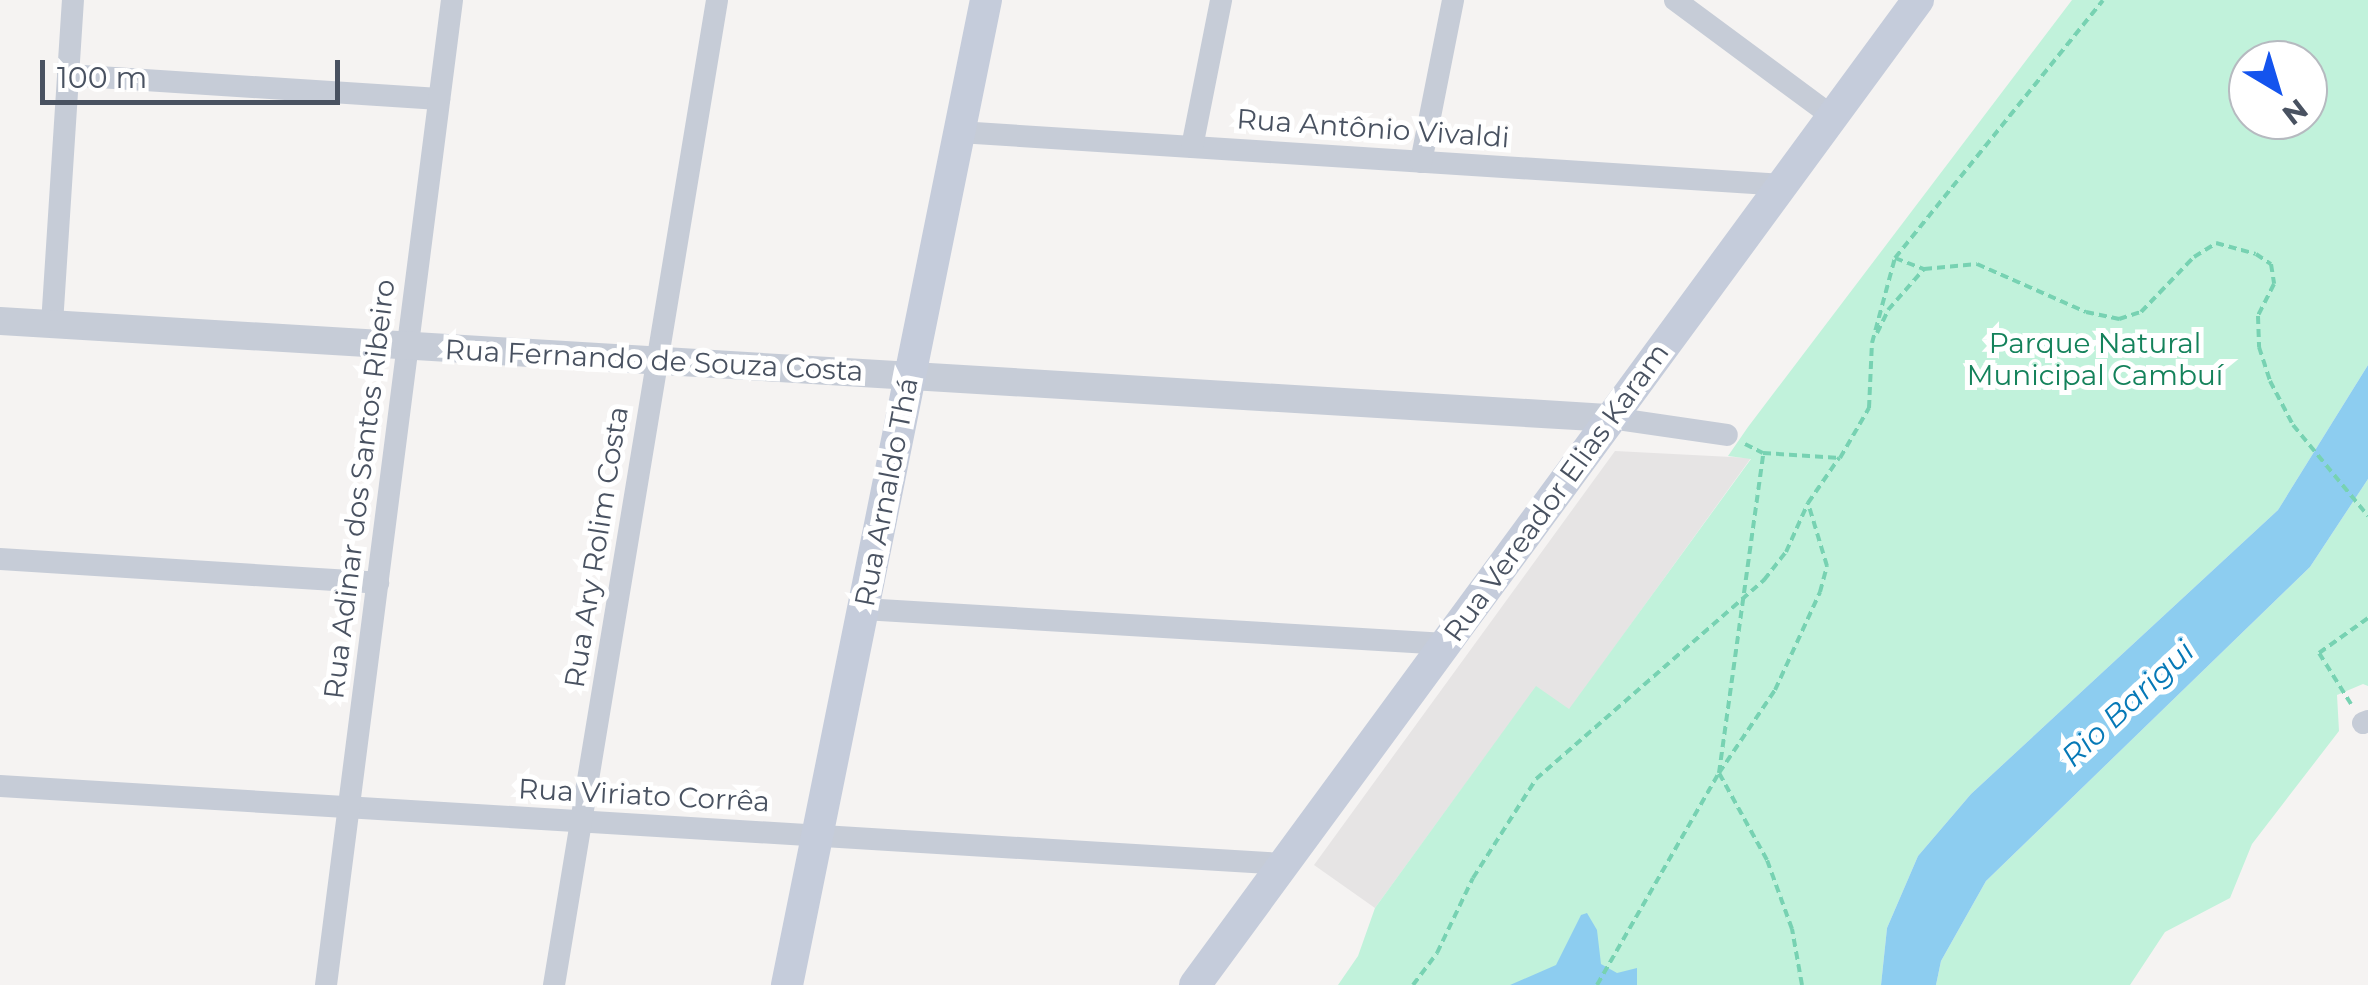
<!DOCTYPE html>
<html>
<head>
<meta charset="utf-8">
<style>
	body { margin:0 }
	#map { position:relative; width:2368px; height:985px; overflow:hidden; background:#f5f3f2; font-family:Montserrat,sans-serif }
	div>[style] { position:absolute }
	.education>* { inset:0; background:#e6e4e4 }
	.green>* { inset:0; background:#c1f2db }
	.water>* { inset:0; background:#8dcdf0 }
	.path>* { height:4px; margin-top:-2px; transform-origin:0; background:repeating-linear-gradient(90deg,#77d2b2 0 8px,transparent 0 13px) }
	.minor>* { height:22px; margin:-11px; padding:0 11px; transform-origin:11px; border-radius:11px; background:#c6ccd7 }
	.tertiary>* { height:28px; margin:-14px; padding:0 14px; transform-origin:14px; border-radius:14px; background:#c6ccd7 }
	.secondary>* { height:32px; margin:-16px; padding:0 16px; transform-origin:16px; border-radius:16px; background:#c5ccdb }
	span { translate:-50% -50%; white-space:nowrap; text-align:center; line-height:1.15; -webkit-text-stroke:10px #fff; paint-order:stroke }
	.street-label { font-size:28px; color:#495261 }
	.park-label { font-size:28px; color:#14825b }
	.water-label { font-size:30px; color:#0679b7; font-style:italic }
	.north { position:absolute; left:2228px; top:40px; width:100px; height:100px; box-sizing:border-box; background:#fff; border:2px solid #b6bac0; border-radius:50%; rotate:142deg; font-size:28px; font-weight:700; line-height:40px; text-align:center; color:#495261 }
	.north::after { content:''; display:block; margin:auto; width:35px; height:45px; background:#1454ee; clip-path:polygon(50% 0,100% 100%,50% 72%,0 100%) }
	.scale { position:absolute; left:40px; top:60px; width:300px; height:45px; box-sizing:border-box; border:5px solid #495261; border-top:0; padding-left:12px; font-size:30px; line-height:35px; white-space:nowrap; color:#495261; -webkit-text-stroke:8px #fff; paint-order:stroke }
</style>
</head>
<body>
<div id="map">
	<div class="education">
		<i style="clip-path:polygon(1615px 451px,1751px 458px,1569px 710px,1536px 687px,1375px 908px,1314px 865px)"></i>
	</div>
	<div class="green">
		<i style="clip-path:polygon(evenodd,2072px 0,2368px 0,2368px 365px,2278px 510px,1971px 794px,1918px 856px,1887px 928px,1881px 985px,1338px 985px,1358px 956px,1375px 908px,1536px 686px,1569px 709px,1751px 459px,1728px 456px,1748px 427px,2072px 0,2248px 60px,2308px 60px,2308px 120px,2248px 120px,2248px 60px)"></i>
		<i style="clip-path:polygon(2368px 479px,2368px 686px,2363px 684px,2337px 695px,2339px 731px,2252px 844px,2230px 898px,2165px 932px,2130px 985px,1936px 985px,1941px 961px,1986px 881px,2310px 567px)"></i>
	</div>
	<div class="water">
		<i style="clip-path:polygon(2368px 365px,2368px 479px,2310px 567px,1986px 881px,1941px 961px,1936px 985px,1881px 985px,1887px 928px,1918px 856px,1971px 794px,2278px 510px)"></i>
		<i style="clip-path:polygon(1587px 913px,1597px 930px,1601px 964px,1617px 973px,1637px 968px,1637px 985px,1510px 985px,1556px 965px,1581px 915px)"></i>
	</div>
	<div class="path">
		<i style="left:1895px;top:258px;width:31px;rotate:21deg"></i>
		<i style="left:1924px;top:269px;width:53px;rotate:-5.4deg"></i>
		<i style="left:1977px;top:264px;width:119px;rotate:23.8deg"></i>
		<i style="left:2086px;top:312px;width:34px;rotate:12deg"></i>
		<i style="left:2119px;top:319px;width:23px;rotate:-18deg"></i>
		<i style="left:2141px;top:312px;width:76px;rotate:-46.1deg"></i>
		<i style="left:2194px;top:257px;width:26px;rotate:-32deg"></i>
		<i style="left:2216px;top:243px;width:41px;rotate:15.4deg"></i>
		<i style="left:2256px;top:254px;width:18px;rotate:34deg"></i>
		<i style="left:2271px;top:264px;width:20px;rotate:81deg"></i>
		<i style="left:2274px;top:284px;width:36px;rotate:117deg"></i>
		<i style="left:2258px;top:316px;width:31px;rotate:88deg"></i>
		<i style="left:2259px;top:347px;width:36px;rotate:72deg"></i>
		<i style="left:2270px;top:381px;width:50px;rotate:62.4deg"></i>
		<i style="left:2293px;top:425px;width:118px;rotate:50.5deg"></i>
		<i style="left:1877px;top:333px;width:25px;rotate:-64deg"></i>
		<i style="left:1888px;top:310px;width:55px;rotate:-48.7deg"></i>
		<i style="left:1745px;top:444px;width:20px;rotate:27deg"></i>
		<i style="left:1763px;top:453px;width:77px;rotate:3.7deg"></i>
		<i style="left:1840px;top:458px;width:58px;rotate:-59.9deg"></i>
		<i style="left:1869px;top:408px;width:65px;rotate:-87.4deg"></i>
		<i style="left:1872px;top:343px;width:88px;rotate:-74.9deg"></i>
		<i style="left:1895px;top:258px;width:331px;rotate:-51.1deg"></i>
		<i style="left:2351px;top:704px;width:60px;rotate:-122.1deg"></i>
		<i style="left:2319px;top:653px;width:60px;rotate:-35.5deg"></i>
		<i style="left:1413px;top:985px;width:40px;rotate:-53deg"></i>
		<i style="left:1437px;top:953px;width:83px;rotate:-64.4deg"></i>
		<i style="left:1473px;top:878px;width:117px;rotate:-57.5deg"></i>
		<i style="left:1536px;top:779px;width:303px;rotate:-41.1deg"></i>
		<i style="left:1764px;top:580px;width:36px;rotate:-52deg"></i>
		<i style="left:1786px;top:552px;width:54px;rotate:-65.8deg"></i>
		<i style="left:1597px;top:985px;width:245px;rotate:-60.1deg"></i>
		<i style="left:1719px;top:773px;width:321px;rotate:-82.1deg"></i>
		<i style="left:1802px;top:985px;width:57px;rotate:-100.1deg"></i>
		<i style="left:1792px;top:929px;width:73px;rotate:-109.9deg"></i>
		<i style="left:1767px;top:860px;width:99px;rotate:-118.9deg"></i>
		<i style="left:1719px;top:773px;width:100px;rotate:-56deg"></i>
		<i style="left:1775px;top:690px;width:108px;rotate:-65.3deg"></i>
		<i style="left:1820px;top:592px;width:27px;rotate:-75deg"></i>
		<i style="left:1827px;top:566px;width:66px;rotate:-106.8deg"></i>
		<i style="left:1808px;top:503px;width:55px;rotate:-55.4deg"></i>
	</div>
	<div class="minor">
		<i style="left:1675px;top:0;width:195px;rotate:36.5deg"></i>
		<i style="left:68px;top:75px;width:372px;rotate:3.7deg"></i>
		<i style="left:959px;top:132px;width:826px;rotate:3.68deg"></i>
		<i style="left:1192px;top:147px;width:150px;rotate:-78.8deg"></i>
		<i style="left:1421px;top:162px;width:165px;rotate:-78.8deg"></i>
		<i style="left:52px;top:324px;width:325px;rotate:-86.3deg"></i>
		<i style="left:1611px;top:418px;width:117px;rotate:8.3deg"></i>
		<i style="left:0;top:559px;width:379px;rotate:3.6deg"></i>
		<i style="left:863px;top:609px;width:584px;rotate:3.44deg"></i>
		<i style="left:2363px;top:723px;width:5px;rotate:-22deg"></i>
		<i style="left:0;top:786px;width:1286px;rotate:3.48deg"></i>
		<i style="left:326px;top:985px;width:993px;rotate:-82.71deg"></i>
		<i style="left:554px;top:985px;width:998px;rotate:-80.6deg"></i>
	</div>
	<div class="tertiary">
		<i style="left:0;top:321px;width:1614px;rotate:3.45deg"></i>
	</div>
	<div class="secondary">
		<i style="left:787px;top:985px;width:1005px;rotate:-78.58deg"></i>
		<i style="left:1195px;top:985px;width:1222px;rotate:-53.72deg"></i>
	</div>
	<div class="street-label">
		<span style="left:1373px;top:128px;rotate:4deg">Rua Antônio Vivaldi</span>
		<span style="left:654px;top:360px;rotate:3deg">Rua Fernando de Souza Costa</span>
		<span style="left:359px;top:489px;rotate:-83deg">Rua Adinar dos Santos Ribeiro</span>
		<span style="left:886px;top:492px;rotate:-79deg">Rua Arnaldo Thá</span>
		<span style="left:1556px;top:492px;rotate:-54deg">Rua Vereador Elias Karam</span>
		<span style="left:596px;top:547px;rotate:-81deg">Rua Ary Rolim Costa</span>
		<span style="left:644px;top:795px;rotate:3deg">Rua Viriato Corrêa</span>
	</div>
	<div class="park-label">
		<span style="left:2095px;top:359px">Parque Natural<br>Municipal Cambuí</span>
	</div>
	<div class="water-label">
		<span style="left:2128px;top:704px;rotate:-43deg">Rio Barigui</span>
	</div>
	<div class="north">N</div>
	<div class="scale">100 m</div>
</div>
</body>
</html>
